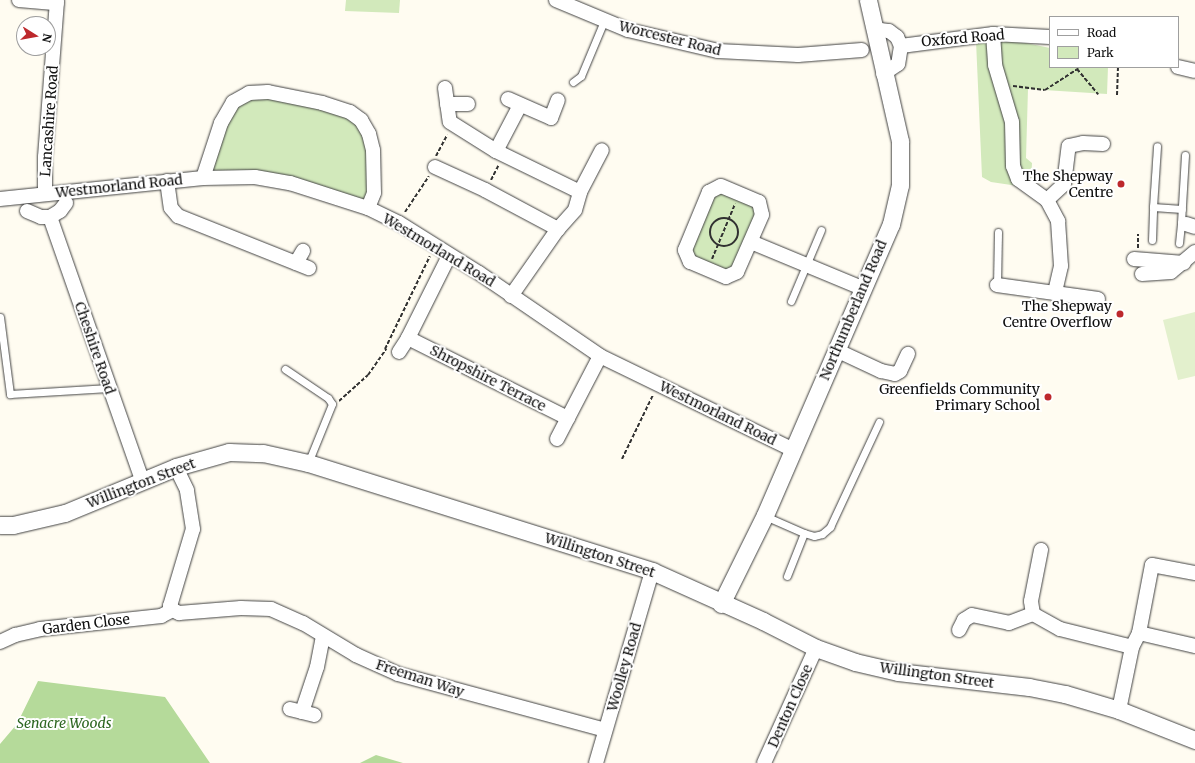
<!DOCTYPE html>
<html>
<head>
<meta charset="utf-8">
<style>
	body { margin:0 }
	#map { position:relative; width:1195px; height:763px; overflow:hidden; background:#fffcf1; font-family:Merriweather,serif }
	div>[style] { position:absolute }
	.green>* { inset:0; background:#d2e9bb }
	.forest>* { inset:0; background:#b5da9a }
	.pitch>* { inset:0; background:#e3f0cd }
	.path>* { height:2px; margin-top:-1px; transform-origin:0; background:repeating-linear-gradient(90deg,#313131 0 4px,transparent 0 6px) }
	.path>.ring { margin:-1px; padding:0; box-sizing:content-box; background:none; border:2px solid #313131; border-radius:50% }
	.roads { filter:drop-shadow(0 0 1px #424242) drop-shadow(0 0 1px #424242) }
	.service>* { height:7px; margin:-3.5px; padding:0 3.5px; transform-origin:3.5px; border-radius:3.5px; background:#fff }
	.minor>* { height:14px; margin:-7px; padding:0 7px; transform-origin:7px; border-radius:7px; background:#fff }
	.tertiary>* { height:17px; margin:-8.5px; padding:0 8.5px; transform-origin:8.5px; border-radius:8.5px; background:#fff }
	.dots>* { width:11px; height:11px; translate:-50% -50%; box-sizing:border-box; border:2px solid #fff; border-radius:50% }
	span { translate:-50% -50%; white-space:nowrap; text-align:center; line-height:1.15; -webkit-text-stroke:4px #fff; paint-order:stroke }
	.street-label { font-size:14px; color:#0f0f0f }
	.poi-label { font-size:14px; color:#0f0f0f }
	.right { translate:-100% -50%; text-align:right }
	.park-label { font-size:14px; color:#2c6620; font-style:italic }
	.legend { position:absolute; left:1049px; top:16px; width:130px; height:52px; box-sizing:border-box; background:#fff; border:1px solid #9f9f9f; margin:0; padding:5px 7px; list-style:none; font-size:12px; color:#0f0f0f }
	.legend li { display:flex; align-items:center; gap:8px; height:20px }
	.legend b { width:20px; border:1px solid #9f9f9f }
	.north { position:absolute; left:16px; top:16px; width:40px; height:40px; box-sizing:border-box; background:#fff; border:1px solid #9f9f9f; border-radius:50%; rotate:101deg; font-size:11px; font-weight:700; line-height:16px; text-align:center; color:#0f0f0f }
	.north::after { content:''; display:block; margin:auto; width:14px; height:18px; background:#bd282c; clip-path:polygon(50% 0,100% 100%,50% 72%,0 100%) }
</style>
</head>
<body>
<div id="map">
	<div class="green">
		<i style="clip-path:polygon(346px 0,400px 0,399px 13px,345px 11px)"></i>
		<i style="clip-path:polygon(976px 41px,1021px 42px,1050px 48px,1050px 67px,1108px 67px,1107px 94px,1028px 89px,1026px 158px,1032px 163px,1031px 183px,1024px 187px,991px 182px,982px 177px)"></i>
		<i style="clip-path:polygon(249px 93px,350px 112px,369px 134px,368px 208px,290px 183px,203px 178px,221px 123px)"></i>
		<i style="clip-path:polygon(719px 192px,755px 206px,758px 213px,731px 271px,693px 257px,691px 253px,713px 195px)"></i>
	</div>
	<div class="forest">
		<i style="clip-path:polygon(38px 681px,165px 697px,210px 763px,0 763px,0 744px,17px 724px)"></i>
		<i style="clip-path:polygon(376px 755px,403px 763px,360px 763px)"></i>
	</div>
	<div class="pitch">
		<i style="clip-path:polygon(1195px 312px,1195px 376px,1178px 380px,1163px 320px)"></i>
	</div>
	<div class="path">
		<i style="left:1078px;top:67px;width:2px;rotate:117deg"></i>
		<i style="left:1077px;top:69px;width:33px;rotate:50deg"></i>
		<i style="left:1013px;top:86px;width:32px;rotate:7deg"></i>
		<i style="left:1045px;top:90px;width:38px;rotate:-33deg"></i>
		<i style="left:1117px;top:95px;width:28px;rotate:-88deg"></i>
		<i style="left:436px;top:156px;width:24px;rotate:-62deg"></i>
		<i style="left:491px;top:180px;width:16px;rotate:-63deg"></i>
		<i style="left:405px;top:212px;width:43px;rotate:-56.3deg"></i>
		<i class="ring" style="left:710px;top:218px;width:26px;height:26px"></i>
		<i style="left:1138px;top:248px;width:14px;rotate:-90deg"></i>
		<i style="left:712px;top:259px;width:60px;rotate:-67.3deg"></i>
		<i style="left:385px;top:349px;width:103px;rotate:-64.2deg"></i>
		<i style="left:339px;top:401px;width:39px;rotate:-42deg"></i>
		<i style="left:368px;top:375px;width:32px;rotate:-55deg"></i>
		<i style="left:622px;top:459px;width:71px;rotate:-64.2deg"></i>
	</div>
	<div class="roads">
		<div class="service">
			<i style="left:573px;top:82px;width:10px;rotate:-37deg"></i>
			<i style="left:581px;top:76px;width:60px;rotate:-67.3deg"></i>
			<i style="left:1185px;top:155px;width:68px;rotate:93.4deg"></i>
			<i style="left:1181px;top:223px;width:5px;rotate:11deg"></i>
			<i style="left:1153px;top:207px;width:61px;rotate:-86.2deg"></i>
			<i style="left:1152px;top:240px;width:33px;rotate:-88deg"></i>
			<i style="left:1153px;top:207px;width:29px;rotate:4deg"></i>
			<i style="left:1179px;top:243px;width:20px;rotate:-84deg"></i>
			<i style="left:997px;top:285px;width:53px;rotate:-88.9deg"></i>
			<i style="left:791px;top:301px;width:77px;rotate:-67.1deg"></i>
			<i style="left:0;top:317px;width:78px;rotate:82.6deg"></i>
			<i style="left:10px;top:394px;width:99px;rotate:-3.5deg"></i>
			<i style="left:285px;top:369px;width:52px;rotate:34deg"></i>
			<i style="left:328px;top:398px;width:7px;rotate:56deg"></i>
			<i style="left:332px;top:404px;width:64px;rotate:112.1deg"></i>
			<i style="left:765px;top:516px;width:43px;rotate:23.6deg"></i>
			<i style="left:804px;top:533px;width:10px;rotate:17deg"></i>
			<i style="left:814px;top:536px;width:8px;rotate:-14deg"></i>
			<i style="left:822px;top:534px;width:11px;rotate:-41deg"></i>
			<i style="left:830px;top:527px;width:116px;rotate:-65deg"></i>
			<i style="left:787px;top:576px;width:46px;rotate:-68.4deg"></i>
		</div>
		<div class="minor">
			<i style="left:19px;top:0;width:38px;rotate:5deg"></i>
			<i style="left:556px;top:0;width:78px;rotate:22.6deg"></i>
			<i style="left:628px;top:30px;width:92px;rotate:13.1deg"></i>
			<i style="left:718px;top:51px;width:80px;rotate:2.9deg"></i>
			<i style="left:798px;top:55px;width:64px;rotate:-4.5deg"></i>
			<i style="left:874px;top:29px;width:15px;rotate:8deg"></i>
			<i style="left:889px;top:31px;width:10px;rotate:37deg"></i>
			<i style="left:897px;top:37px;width:10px;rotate:66deg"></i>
			<i style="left:901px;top:46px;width:18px;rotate:99deg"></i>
			<i style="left:898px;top:64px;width:18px;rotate:146deg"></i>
			<i style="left:993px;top:34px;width:31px;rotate:86deg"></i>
			<i style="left:995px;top:65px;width:59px;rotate:73.4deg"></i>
			<i style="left:1012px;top:122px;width:44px;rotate:88.7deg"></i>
			<i style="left:1013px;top:166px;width:14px;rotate:69deg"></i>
			<i style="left:1018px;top:179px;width:36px;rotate:36deg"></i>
			<i style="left:1047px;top:200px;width:24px;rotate:62deg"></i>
			<i style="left:1058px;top:221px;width:45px;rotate:86.2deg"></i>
			<i style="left:1061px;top:266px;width:28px;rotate:103deg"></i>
			<i style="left:901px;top:46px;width:93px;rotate:-7.4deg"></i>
			<i style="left:993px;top:34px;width:57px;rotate:3deg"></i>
			<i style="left:1178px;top:67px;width:17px;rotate:13deg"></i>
			<i style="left:445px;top:88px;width:34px;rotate:82deg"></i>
			<i style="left:450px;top:122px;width:54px;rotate:32.2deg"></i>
			<i style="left:496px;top:151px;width:93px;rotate:26deg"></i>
			<i style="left:508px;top:99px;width:47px;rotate:23.8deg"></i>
			<i style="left:551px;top:118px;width:19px;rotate:-69deg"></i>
			<i style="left:447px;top:104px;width:21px"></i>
			<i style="left:496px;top:151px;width:52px;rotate:-62.4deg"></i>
			<i style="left:435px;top:167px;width:55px;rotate:24.7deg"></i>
			<i style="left:485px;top:190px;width:83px;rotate:28.1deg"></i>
			<i style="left:203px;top:178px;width:58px;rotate:-71.9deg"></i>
			<i style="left:221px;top:123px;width:24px;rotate:-60deg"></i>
			<i style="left:233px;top:102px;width:18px;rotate:-29deg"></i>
			<i style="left:249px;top:93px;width:19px;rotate:-3deg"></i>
			<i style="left:268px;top:92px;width:55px;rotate:11.5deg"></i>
			<i style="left:322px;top:103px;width:29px;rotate:18deg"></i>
			<i style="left:350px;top:112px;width:14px;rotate:36deg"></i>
			<i style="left:361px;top:120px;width:16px;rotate:60deg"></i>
			<i style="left:369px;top:134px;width:16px;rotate:76deg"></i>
			<i style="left:373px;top:150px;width:43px;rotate:88.7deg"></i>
			<i style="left:374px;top:193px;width:16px;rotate:112deg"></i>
			<i style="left:167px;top:181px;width:27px;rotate:82deg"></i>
			<i style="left:171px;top:208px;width:11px;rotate:49deg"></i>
			<i style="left:178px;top:216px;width:141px;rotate:21.7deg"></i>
			<i style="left:721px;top:186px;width:41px;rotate:22.8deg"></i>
			<i style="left:759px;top:202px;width:13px;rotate:77deg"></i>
			<i style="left:762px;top:215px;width:62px;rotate:113.7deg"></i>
			<i style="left:737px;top:272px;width:12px;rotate:156deg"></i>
			<i style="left:726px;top:277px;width:39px;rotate:-157deg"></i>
			<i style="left:690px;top:262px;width:13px;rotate:-113deg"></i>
			<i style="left:685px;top:250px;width:63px;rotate:-67.5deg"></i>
			<i style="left:709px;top:192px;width:13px;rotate:-27deg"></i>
			<i style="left:45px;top:194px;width:37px;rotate:-90deg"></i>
			<i style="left:45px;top:157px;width:157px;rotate:-85.6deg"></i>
			<i style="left:0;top:199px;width:204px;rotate:-5.9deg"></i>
			<i style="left:203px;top:178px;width:52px;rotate:-1.1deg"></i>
			<i style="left:255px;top:177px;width:36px;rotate:10deg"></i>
			<i style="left:290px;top:183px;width:82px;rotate:17.8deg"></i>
			<i style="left:368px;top:208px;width:34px;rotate:26deg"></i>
			<i style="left:399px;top:223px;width:94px;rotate:32deg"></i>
			<i style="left:479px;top:273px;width:147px;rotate:34.4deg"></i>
			<i style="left:600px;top:356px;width:216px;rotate:25.9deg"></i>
			<i style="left:1047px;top:200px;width:23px;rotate:-43deg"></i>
			<i style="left:1064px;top:184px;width:38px;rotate:-83deg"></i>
			<i style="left:1069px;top:146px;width:14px;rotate:-12deg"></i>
			<i style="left:1083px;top:143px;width:20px;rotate:3deg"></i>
			<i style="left:27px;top:211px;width:15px;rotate:23deg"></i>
			<i style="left:41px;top:217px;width:9px"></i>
			<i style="left:50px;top:217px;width:12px;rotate:-31deg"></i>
			<i style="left:60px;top:211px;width:10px;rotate:-53deg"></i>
			<i style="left:50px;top:217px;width:278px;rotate:70.7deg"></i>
			<i style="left:1186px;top:224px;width:9px;rotate:18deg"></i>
			<i style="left:751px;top:242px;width:120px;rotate:22.5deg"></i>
			<i style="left:1134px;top:259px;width:50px;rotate:4.6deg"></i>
			<i style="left:296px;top:263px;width:14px;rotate:-60deg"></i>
			<i style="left:1142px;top:274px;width:29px;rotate:-4deg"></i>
			<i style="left:1171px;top:272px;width:31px;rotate:-40deg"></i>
			<i style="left:997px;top:285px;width:102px;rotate:7.9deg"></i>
			<i style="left:511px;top:296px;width:82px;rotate:-55deg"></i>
			<i style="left:558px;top:229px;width:25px;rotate:-48deg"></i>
			<i style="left:575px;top:210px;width:19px;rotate:-74deg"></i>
			<i style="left:580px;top:192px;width:47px;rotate:-62.4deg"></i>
			<i style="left:408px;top:338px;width:179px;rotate:26.6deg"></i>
			<i style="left:836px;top:350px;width:50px;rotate:25deg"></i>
			<i style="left:881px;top:371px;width:14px;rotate:12deg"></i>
			<i style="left:895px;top:374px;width:6px;rotate:-31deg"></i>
			<i style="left:900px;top:371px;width:19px;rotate:-65deg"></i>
			<i style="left:399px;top:352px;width:17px;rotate:-57deg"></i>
			<i style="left:408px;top:338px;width:92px;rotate:-63.4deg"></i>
			<i style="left:557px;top:439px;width:93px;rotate:-62.6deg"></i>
			<i style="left:173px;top:610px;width:7px;rotate:27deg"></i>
			<i style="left:179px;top:613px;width:62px;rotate:-4.6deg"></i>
			<i style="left:241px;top:608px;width:30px;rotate:2deg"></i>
			<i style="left:271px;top:609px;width:35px;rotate:24deg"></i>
			<i style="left:303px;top:623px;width:62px;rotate:31.1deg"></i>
			<i style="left:356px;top:655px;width:46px;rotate:24.3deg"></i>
			<i style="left:398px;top:674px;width:214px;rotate:15.1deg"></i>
			<i style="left:173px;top:610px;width:5px;rotate:-127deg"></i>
			<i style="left:170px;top:606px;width:80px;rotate:-73.4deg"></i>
			<i style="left:193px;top:529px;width:39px;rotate:-99deg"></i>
			<i style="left:187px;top:490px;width:25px;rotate:-116deg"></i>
			<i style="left:1033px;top:614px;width:13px;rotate:-99deg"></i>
			<i style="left:1031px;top:601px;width:52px;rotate:-78.9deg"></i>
			<i style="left:959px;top:630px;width:11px;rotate:-63deg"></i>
			<i style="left:964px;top:620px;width:9px;rotate:-32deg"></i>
			<i style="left:972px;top:615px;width:38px;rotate:12deg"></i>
			<i style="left:1009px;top:623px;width:26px;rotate:-21deg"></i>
			<i style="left:1033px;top:614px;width:31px;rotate:29deg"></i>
			<i style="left:1060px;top:629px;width:74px;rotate:14deg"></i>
			<i style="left:1139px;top:633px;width:57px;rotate:13.1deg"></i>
			<i style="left:0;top:642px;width:17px;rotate:-25deg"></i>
			<i style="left:15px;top:635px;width:26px;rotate:-13deg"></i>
			<i style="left:40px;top:629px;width:122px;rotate:-6.1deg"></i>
			<i style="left:161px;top:616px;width:13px;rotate:-27deg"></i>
			<i style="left:290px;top:709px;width:25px;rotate:14deg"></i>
			<i style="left:1119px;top:710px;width:64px;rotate:-78.3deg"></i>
			<i style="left:1132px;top:647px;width:16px;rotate:-63deg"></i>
			<i style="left:1139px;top:633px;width:69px;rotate:-79.2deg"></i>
			<i style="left:1152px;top:565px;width:44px;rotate:10.5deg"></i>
			<i style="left:302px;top:712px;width:47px;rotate:-71.6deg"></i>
			<i style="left:317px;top:667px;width:31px;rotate:-79deg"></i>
			<i style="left:596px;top:763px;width:200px;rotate:-73.7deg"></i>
			<i style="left:764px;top:763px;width:126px;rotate:-65.7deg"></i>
		</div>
		<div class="tertiary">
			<i style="left:0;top:525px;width:13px"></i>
			<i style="left:13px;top:525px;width:53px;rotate:-13deg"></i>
			<i style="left:65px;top:513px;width:120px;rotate:-22.5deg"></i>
			<i style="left:176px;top:467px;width:55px;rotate:-15.8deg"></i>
			<i style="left:229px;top:452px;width:34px;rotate:2deg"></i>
			<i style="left:263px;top:453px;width:46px;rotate:12.5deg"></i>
			<i style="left:308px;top:463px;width:361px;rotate:17.4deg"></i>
			<i style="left:652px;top:571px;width:122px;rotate:24.2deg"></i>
			<i style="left:763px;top:621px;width:59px;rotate:27deg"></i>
			<i style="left:816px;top:648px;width:41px;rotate:19.7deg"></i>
			<i style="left:855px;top:662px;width:44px;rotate:13.1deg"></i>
			<i style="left:898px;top:672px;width:132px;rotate:6.5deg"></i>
			<i style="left:1029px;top:687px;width:37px;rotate:11deg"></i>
			<i style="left:1065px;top:694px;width:56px;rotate:16.5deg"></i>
			<i style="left:1119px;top:710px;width:82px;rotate:21.5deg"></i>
			<i style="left:721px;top:604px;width:99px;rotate:-63.7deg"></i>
			<i style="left:765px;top:515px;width:317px;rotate:-66.6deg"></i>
			<i style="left:891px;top:224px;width:40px;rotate:-77deg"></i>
			<i style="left:900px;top:185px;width:44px;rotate:-90deg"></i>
			<i style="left:900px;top:141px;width:145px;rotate:-102.8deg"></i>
		</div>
	</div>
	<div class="dots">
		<i style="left:1121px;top:184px;background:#bd282c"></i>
		<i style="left:1120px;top:314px;background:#bd282c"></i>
		<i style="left:1048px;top:397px;background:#bd282c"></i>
	</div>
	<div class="street-label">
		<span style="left:670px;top:38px;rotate:14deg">Worcester Road</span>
		<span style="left:963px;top:38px;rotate:-5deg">Oxford Road</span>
		<span style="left:49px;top:121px;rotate:-86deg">Lancashire Road</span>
		<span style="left:119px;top:186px;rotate:-6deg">Westmorland Road</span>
		<span style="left:439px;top:250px;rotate:31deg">Westmorland Road</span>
		<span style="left:853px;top:310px;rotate:-67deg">Northumberland Road</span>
		<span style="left:95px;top:348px;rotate:71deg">Cheshire Road</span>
		<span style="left:488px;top:378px;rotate:27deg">Shropshire Terrace</span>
		<span style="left:718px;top:413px;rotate:26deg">Westmorland Road</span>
		<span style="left:141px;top:483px;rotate:-21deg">Willington Street</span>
		<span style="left:600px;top:555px;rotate:18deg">Willington Street</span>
		<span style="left:86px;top:624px;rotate:-7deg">Garden Close</span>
		<span style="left:624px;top:667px;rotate:-74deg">Woolley Road</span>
		<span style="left:937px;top:675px;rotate:8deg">Willington Street</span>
		<span style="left:420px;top:678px;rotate:18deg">Freeman Way</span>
		<span style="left:790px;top:706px;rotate:-66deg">Denton Close</span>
	</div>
	<div class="poi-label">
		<span class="right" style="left:1113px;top:184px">The Shepway<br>Centre</span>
		<span class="right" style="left:1112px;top:314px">The Shepway<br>Centre Overflow</span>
		<span class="right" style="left:1040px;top:397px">Greenfields Community<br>Primary School</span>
	</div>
	<div class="park-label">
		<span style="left:64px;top:723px">Senacre Woods</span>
	</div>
	<ul class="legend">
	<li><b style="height:5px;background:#fff"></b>Road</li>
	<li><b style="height:11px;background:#d2e9bb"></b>Park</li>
	</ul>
	<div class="north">N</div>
</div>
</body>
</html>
